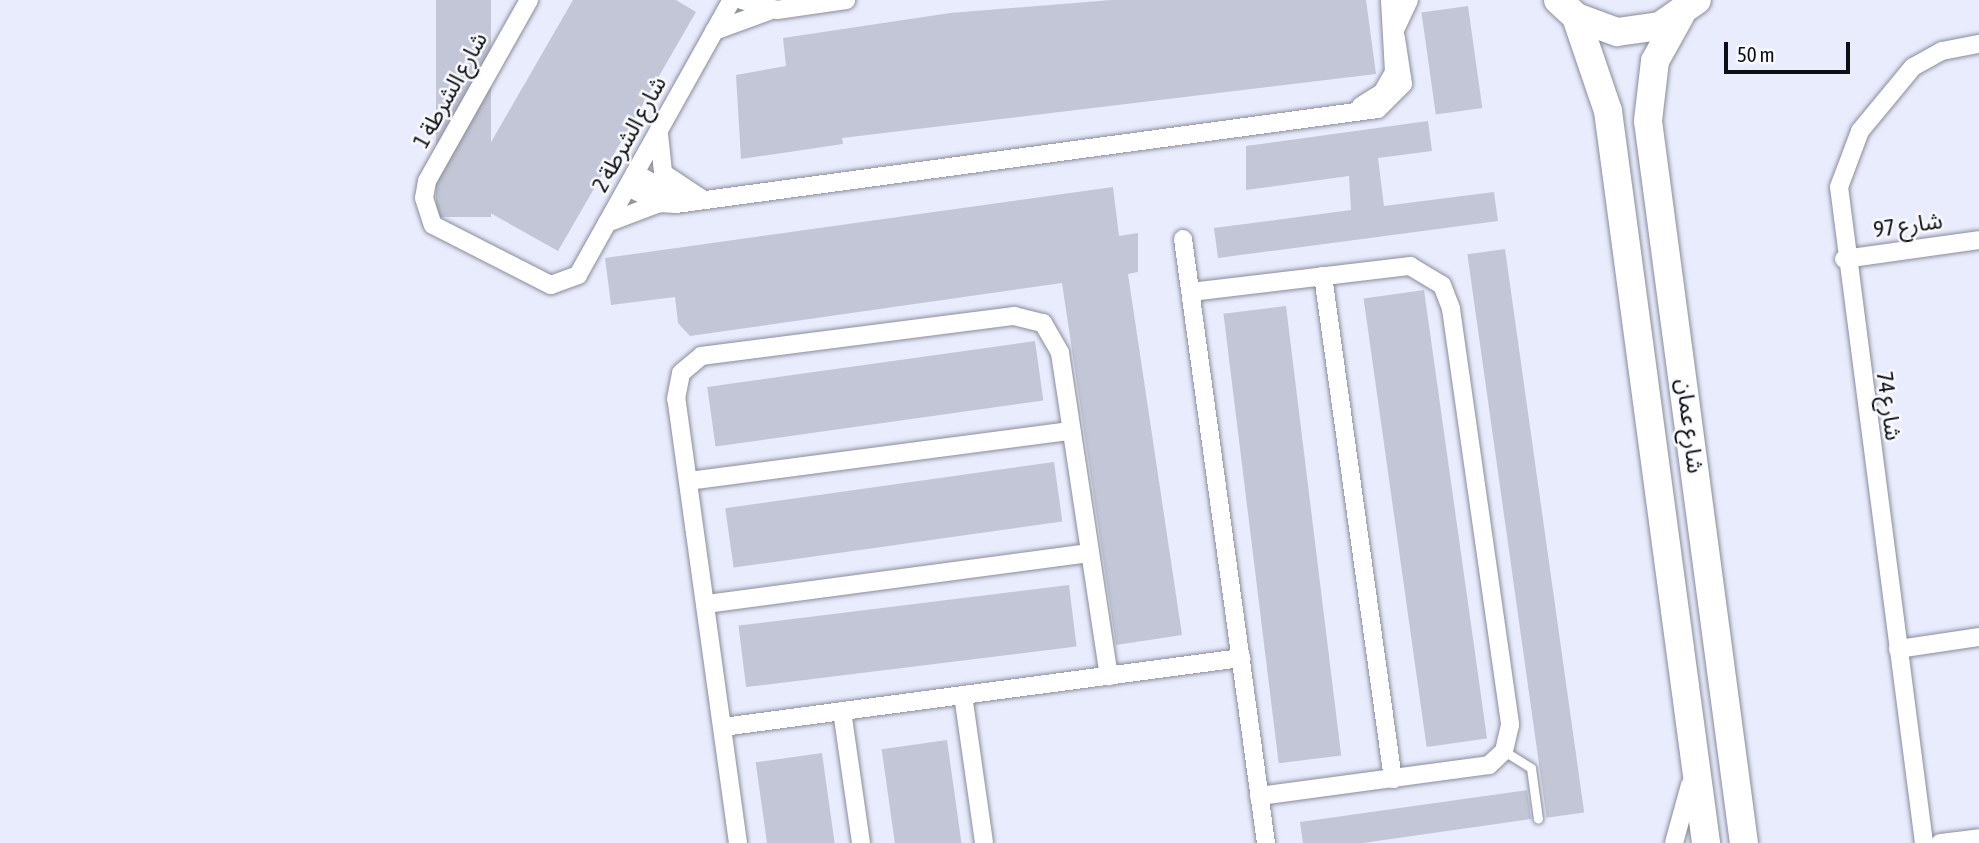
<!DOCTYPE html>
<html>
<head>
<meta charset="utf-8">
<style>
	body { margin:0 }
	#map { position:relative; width:1979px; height:843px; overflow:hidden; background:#e9ecfd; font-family:"Asap Condensed","Noto Sans Arabic",sans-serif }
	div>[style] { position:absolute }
	.building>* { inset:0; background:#c3c6d6; transform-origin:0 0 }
	.roads { filter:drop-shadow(0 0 2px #898c9b) drop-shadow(0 0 2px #898c9b) }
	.lane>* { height:9px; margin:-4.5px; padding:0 4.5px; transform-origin:4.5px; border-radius:4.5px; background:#fff }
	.street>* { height:18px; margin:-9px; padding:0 9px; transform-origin:9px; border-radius:9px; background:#fff }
	.primary>* { height:28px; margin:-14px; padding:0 14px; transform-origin:14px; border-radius:14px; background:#fff }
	span { translate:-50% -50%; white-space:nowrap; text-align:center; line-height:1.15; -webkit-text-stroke:5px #f9fafd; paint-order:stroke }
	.street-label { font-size:23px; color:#0e0f14 }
	.scale { position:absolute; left:1724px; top:42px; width:126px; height:32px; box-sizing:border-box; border:4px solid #0e0f14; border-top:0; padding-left:9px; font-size:21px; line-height:24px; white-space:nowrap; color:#0e0f14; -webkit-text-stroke:5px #f9fafd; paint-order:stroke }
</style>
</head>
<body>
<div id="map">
	<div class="building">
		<i style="left:436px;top:0;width:55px;height:217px"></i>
		<i style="clip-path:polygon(573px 0,676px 0,696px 12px,558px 251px,460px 196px)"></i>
		<i style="clip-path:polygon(1111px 0,1366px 0,1376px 74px,842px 138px,843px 144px,741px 159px,736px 75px,786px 66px,783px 38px,950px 13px)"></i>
		<i style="left:1468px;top:6px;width:103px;height:47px;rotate:82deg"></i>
		<i style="clip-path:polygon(1428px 121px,1432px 151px,1378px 158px,1384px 206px,1494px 192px,1498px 221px,1218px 258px,1214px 228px,1351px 210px,1349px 176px,1246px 190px,1246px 146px)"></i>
		<i style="clip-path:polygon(1113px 187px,1119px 236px,1138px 233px,1138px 272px,1128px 274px,1182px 635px,1116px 645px,1062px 283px,690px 336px,678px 323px,675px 297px,611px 305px,605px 258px)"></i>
		<i style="left:1505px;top:249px;width:569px;height:38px;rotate:82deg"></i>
		<i style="left:1424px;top:290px;width:453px;height:61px;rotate:82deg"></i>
		<i style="left:1286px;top:306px;width:453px;height:63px;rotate:83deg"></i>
		<i style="left:1035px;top:341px;width:60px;height:331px;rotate:82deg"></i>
		<i style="left:1054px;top:462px;width:60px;height:332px;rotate:82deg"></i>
		<i style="left:1069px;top:585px;width:62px;height:333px;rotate:83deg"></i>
		<i style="left:947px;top:740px;width:104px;height:66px;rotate:82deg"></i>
		<i style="left:822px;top:753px;width:91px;height:67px;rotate:82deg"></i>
		<i style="clip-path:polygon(1527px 790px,1531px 819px,1363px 843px,1303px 843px,1300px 822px)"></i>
	</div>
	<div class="roads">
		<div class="lane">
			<i style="left:1504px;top:751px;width:32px;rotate:32deg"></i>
			<i style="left:1531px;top:768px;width:51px;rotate:82.2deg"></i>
		</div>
		<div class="street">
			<i style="left:529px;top:0;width:208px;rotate:119.4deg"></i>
			<i style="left:427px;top:181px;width:17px;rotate:100deg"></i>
			<i style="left:424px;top:198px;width:28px;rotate:72deg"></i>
			<i style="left:433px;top:225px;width:132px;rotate:27deg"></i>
			<i style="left:551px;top:285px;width:29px;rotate:-20deg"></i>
			<i style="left:578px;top:275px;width:315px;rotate:-60.8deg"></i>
			<i style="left:742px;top:0;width:36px;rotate:16deg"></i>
			<i style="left:777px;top:10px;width:70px;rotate:-8.2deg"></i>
			<i style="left:1395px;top:30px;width:33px;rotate:-65deg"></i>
			<i style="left:714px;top:31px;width:59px;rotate:-20deg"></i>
			<i style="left:1361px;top:106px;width:25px;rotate:-32deg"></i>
			<i style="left:1382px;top:93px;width:24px;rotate:-60deg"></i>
			<i style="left:1394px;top:72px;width:72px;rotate:-93.2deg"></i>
			<i style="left:659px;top:134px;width:39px;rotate:84deg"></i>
			<i style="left:663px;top:173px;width:47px;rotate:33.7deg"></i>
			<i style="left:635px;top:173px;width:47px;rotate:29.3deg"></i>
			<i style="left:628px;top:187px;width:36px;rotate:27deg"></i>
			<i style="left:660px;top:203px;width:16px;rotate:4deg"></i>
			<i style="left:676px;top:204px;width:708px;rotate:-7.71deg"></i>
			<i style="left:1378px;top:109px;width:35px;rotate:-45deg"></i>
			<i style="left:1403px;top:84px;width:47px;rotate:-98.7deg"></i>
			<i style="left:607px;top:223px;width:57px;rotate:-20.7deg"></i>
			<i style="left:1183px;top:239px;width:610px;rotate:82.18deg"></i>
			<i style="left:1844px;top:259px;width:136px;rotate:-8deg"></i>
			<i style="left:1323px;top:276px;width:508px;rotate:82.08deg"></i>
			<i style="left:1191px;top:292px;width:221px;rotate:-6.8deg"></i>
			<i style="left:1410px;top:266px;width:37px;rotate:31deg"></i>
			<i style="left:1442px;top:285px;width:26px;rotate:69deg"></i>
			<i style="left:1451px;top:309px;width:420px;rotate:81.9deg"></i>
			<i style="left:1510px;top:725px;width:27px;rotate:103deg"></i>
			<i style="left:1504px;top:751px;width:21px;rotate:137deg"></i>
			<i style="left:1489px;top:765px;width:232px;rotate:172.3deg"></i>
			<i style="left:689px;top:481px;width:385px;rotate:-7.5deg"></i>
			<i style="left:707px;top:604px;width:386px;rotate:-7.6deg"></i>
			<i style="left:1898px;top:649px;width:82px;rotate:-8.4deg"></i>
			<i style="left:963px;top:695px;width:149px;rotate:81.9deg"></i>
			<i style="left:842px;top:711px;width:133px;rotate:81.8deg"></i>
			<i style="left:723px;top:727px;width:523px;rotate:-7.59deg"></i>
			<i style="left:738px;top:843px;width:448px;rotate:-97.9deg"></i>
			<i style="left:676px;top:399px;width:26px;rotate:-79deg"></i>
			<i style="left:681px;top:373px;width:26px;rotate:-40deg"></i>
			<i style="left:701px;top:356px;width:316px;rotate:-7.3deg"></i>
			<i style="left:1014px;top:316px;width:30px;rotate:14deg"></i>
			<i style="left:1043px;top:323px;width:34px;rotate:60deg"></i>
			<i style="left:1060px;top:353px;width:327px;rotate:81.4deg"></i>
			<i style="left:1674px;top:843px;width:60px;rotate:-74.6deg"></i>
			<i style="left:1924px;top:843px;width:661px;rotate:-97.38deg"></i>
			<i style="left:1839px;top:187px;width:60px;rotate:-69.4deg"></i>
			<i style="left:1860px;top:131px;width:83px;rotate:-50.4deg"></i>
			<i style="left:1913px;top:67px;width:33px;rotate:-29deg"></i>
			<i style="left:1942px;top:51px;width:38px;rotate:-11deg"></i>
			<i style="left:1940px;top:843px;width:39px;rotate:-7deg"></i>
		</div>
		<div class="primary">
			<i style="left:1558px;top:0;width:25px;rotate:43deg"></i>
			<i style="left:1576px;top:17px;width:44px;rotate:20.1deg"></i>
			<i style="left:1617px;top:32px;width:43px;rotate:-7.9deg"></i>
			<i style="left:1660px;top:26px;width:45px;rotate:-35.1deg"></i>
			<i style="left:1680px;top:16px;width:51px;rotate:119.1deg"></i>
			<i style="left:1655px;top:61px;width:60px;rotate:96.7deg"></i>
			<i style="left:1648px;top:121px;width:728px;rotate:82.43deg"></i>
			<i style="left:1576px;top:17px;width:99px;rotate:71.2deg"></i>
			<i style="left:1608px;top:111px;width:739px;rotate:82.37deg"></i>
		</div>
	</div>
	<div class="street-label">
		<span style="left:450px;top:90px;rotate:-61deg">شارع الشرطة 1</span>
		<span style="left:629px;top:134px;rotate:-61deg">شارع الشرطة 2</span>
		<span style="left:1908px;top:225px;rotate:-8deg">شارع 97</span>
		<span style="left:1889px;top:406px;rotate:82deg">شارع 74</span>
		<span style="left:1690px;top:426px;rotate:83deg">شارع عمان</span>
	</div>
	<div class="scale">50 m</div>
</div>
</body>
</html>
